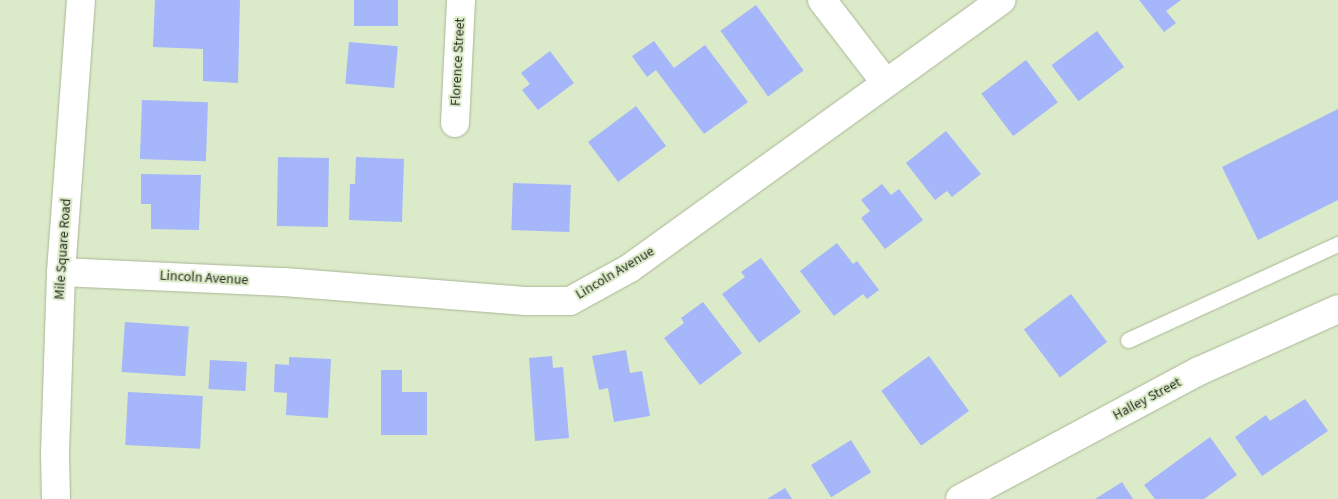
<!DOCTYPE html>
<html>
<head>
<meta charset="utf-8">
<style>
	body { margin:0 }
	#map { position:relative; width:1338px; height:499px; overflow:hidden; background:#dbeac8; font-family:"Source Sans 3",sans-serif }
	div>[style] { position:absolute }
	.building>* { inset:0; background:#a5b6fb; transform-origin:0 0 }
	.roads { filter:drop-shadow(0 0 1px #a9b696) drop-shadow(0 0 1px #a9b696) }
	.lane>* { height:15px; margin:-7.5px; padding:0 7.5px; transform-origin:7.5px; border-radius:7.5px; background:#fff }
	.street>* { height:28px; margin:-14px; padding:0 14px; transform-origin:14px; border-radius:14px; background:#fff }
	.secondary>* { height:28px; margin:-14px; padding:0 14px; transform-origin:14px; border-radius:14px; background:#fff }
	span { translate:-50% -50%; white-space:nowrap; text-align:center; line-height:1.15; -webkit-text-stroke:4px #dbeac8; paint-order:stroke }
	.street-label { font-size:14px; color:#282e21 }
</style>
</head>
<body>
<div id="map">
	<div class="building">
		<i style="clip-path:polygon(155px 0,240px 0,238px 83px,203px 81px,203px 49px,153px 47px)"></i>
		<i style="left:354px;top:0;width:44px;height:26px"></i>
		<i style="clip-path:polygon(1139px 0,1181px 0,1166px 11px,1176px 23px,1164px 32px)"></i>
		<i style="left:756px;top:5px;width:81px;height:44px;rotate:54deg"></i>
		<i style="left:1097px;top:31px;width:45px;height:57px;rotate:53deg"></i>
		<i style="clip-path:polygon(654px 41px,674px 68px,705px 45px,748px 102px,704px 134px,656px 70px,647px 77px,632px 56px)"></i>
		<i style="left:349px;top:42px;width:49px;height:42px;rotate:5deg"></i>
		<i style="clip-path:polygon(550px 51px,574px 83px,538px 110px,522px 90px,530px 84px,521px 73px)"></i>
		<i style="left:1026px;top:60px;width:53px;height:56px;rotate:53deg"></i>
		<i style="left:142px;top:100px;width:66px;height:59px;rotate:2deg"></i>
		<i style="left:636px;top:106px;width:50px;height:60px;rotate:53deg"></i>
		<i style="clip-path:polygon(1338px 109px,1338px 200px,1258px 240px,1222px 167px)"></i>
		<i style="clip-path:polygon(946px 131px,981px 174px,952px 197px,947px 191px,935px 200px,906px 163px)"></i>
		<i style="left:278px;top:157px;width:51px;height:69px;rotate:1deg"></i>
		<i style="clip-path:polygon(356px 157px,404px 159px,402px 222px,349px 220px,350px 184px,355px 184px)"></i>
		<i style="clip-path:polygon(141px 174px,201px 175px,199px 230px,151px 229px,151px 204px,141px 204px)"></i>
		<i style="left:513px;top:183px;width:58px;height:47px;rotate:2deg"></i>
		<i style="clip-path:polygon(882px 184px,891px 195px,899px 189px,923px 220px,885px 249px,861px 218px,870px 211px,861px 200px)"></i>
		<i style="clip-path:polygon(837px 243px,853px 264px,857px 261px,879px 290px,867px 299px,863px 294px,834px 316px,800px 271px)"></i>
		<i style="clip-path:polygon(761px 258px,801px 312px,759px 343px,722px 294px,745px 277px,741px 272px)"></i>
		<i style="left:1071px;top:294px;width:60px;height:59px;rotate:53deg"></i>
		<i style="clip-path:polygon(703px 302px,742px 353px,700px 385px,664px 338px,684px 323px,681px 318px)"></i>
		<i style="left:125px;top:322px;width:64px;height:50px;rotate:4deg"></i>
		<i style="clip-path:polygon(626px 350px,630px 373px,642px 371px,650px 416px,614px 422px,608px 388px,599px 390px,592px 356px)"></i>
		<i style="clip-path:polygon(552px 356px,553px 368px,563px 367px,569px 438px,535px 441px,529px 358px)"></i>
		<i style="left:929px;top:356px;width:68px;height:59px;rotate:54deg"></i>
		<i style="clip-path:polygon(289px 357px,331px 359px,328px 418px,286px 415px,287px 393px,274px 392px,275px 364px,289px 365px)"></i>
		<i style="left:210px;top:360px;width:37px;height:29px;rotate:3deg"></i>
		<i style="clip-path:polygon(381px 370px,402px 370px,402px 392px,427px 392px,427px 435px,381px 435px)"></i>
		<i style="left:128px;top:392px;width:75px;height:53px;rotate:3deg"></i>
		<i style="clip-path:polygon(1305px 399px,1328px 431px,1262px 476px,1235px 437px,1266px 415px,1270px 421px)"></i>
		<i style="clip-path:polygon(1210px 437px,1237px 475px,1204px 499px,1155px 499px,1144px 485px)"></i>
		<i style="left:851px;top:440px;width:38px;height:47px;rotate:58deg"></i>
		<i style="clip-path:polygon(1122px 482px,1133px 499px,1095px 499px)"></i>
		<i style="clip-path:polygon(785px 488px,792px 499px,767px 499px)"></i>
	</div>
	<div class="roads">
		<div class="lane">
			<i style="left:1128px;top:340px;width:231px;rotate:-24.6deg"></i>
		</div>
		<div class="street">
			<i style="left:822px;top:0;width:103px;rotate:52.5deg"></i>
			<i style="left:455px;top:123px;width:123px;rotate:-87.2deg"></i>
			<i style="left:61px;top:272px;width:223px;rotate:2.6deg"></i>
			<i style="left:284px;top:282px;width:245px;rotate:4.5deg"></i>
			<i style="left:528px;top:301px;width:42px"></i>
			<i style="left:570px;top:301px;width:68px;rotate:-28.8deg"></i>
			<i style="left:630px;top:268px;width:458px;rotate:-35.8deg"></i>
			<i style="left:960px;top:499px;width:271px;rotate:-28.2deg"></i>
			<i style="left:1199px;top:371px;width:152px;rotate:-24deg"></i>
		</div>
		<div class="secondary">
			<i style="left:56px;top:499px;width:45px;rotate:-91.3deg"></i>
			<i style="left:55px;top:454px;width:182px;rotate:-88.1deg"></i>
			<i style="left:61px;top:272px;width:273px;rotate:-85.8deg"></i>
		</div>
	</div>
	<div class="street-label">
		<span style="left:458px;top:62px;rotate:-87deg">Florence Street</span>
		<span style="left:63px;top:249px;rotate:-86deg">Mile Square Road</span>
		<span style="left:615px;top:273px;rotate:-31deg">Lincoln Avenue</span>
		<span style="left:204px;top:278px;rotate:3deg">Lincoln Avenue</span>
		<span style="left:1147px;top:399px;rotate:-28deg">Halley Street</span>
	</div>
</div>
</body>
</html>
